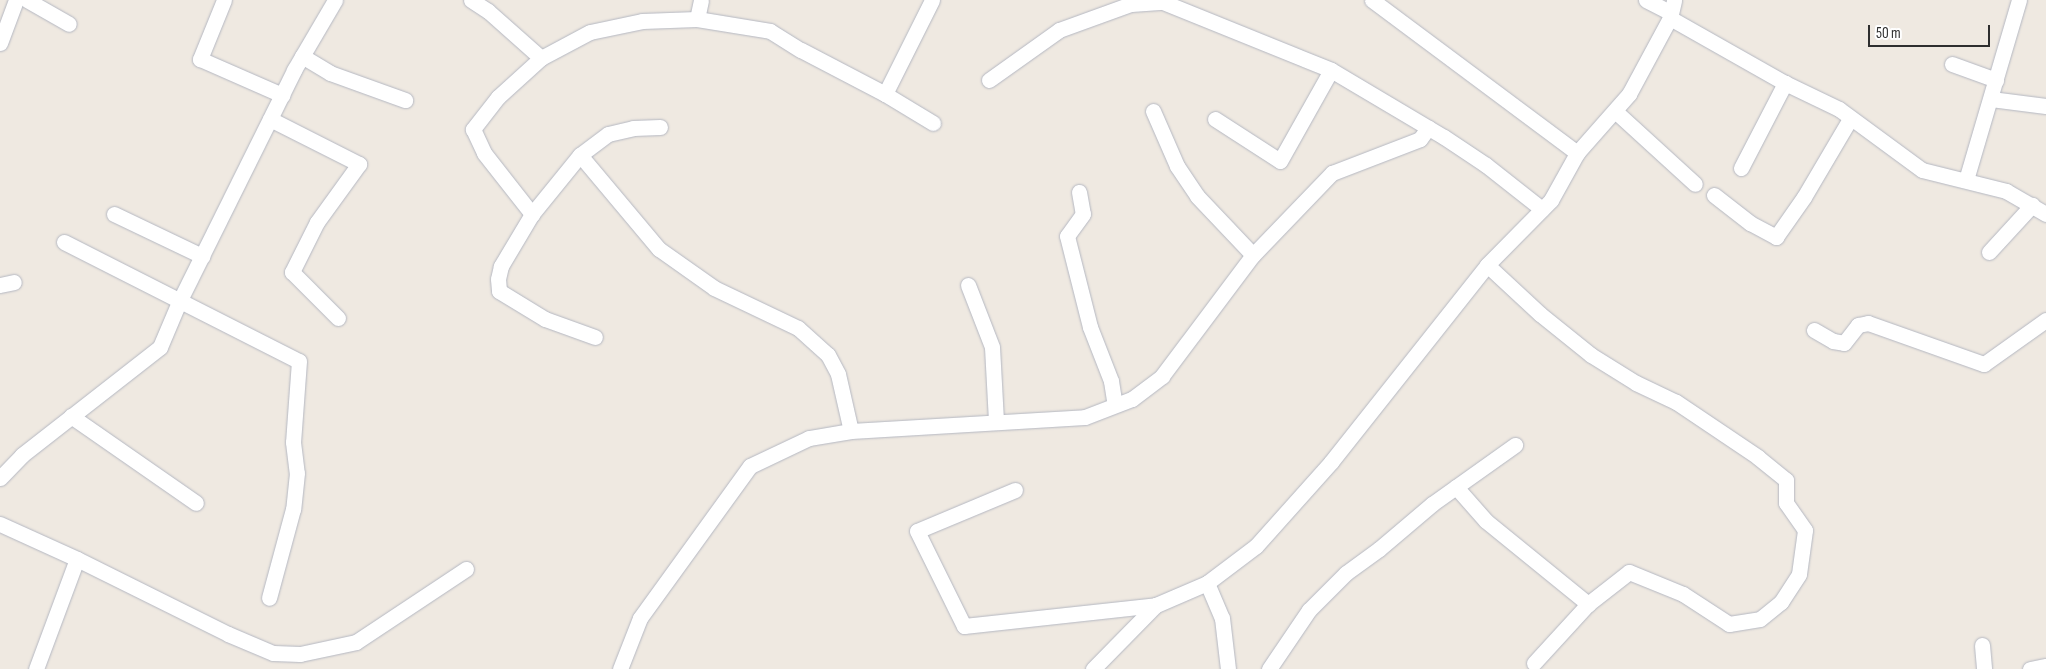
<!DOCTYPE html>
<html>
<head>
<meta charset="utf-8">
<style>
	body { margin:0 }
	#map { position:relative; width:2046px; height:669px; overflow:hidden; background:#efe9e1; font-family:"Sofia Sans Condensed",sans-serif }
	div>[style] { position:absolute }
	.roads { filter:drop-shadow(0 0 1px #b4b7c1) drop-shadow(0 0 1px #b4b7c1) }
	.street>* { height:15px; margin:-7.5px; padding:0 7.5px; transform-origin:7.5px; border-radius:7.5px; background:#fff }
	span { translate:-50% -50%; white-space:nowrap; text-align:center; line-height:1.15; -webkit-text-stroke:4.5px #fff; paint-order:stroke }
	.scale { position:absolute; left:1868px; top:25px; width:122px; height:22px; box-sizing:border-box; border:2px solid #2e2e2e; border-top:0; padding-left:6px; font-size:15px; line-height:18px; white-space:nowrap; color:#2e2e2e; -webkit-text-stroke:4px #fff; paint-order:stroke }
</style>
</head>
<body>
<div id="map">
	<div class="roads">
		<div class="street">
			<i style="left:27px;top:0;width:48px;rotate:29.7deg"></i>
			<i style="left:224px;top:0;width:64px;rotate:112.1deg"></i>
			<i style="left:200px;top:59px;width:90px;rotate:23.7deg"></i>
			<i style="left:471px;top:0;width:20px;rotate:33deg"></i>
			<i style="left:488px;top:11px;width:71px;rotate:41.6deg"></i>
			<i style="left:541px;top:58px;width:55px;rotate:-28deg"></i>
			<i style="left:590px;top:32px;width:53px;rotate:-11.9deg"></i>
			<i style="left:642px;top:21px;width:55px;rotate:-2.1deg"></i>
			<i style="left:697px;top:19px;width:19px;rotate:-78deg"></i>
			<i style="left:1372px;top:0;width:256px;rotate:36.7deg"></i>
			<i style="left:1646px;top:0;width:28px;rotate:27deg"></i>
			<i style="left:1670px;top:18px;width:132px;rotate:29.5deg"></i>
			<i style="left:1785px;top:83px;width:60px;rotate:25.7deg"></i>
			<i style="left:1839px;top:109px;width:103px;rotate:36.3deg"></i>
			<i style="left:1922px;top:170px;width:87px;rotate:14deg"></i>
			<i style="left:2006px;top:191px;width:46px;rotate:29.9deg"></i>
			<i style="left:697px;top:19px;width:74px;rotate:9.3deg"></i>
			<i style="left:770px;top:31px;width:36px;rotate:32deg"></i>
			<i style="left:801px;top:50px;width:95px;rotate:27.6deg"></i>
			<i style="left:885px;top:94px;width:105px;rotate:-63.4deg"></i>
			<i style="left:0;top:43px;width:46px;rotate:-69.6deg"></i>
			<i style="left:302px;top:56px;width:33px;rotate:31deg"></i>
			<i style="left:330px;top:73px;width:80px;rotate:19.8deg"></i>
			<i style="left:541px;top:58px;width:58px;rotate:137.8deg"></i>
			<i style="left:498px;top:97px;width:41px;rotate:128deg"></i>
			<i style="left:473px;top:129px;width:26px;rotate:65deg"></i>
			<i style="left:484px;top:153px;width:78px;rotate:51.8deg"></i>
			<i style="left:532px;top:214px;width:61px;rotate:120.8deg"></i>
			<i style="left:501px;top:266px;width:13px;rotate:103deg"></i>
			<i style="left:498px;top:279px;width:12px;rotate:85deg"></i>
			<i style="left:499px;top:291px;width:54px;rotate:31.3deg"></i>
			<i style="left:545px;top:319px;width:53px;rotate:19.8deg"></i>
			<i style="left:1952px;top:64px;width:47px;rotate:20deg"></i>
			<i style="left:989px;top:80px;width:86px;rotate:-35.5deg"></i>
			<i style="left:1059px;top:30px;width:77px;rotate:-19.9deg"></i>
			<i style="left:1131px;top:4px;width:32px;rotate:-4deg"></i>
			<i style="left:1163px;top:2px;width:181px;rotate:22deg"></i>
			<i style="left:885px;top:94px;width:56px;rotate:31.1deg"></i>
			<i style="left:1991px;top:99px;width:55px;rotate:7.3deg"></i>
			<i style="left:1153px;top:111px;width:60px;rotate:66.4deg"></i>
			<i style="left:1177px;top:166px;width:36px;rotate:56deg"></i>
			<i style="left:1197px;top:196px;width:81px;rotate:46.5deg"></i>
			<i style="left:1615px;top:111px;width:108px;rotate:42.4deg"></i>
			<i style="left:270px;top:119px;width:100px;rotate:26.8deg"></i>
			<i style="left:359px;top:164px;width:72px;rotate:125.9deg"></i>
			<i style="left:317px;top:222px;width:56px;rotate:116.6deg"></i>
			<i style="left:292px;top:272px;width:65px;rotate:45deg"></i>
			<i style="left:1215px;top:119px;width:77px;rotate:32.9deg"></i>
			<i style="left:1280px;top:161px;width:104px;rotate:-60.7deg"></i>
			<i style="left:1331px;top:70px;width:131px;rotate:30.7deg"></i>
			<i style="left:1444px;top:137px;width:50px;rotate:33.7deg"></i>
			<i style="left:1486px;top:165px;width:71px;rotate:38.2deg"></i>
			<i style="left:580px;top:155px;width:35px;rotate:-37deg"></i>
			<i style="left:608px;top:134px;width:26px;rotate:-13deg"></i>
			<i style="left:633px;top:128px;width:27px;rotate:-2deg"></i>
			<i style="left:1741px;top:168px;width:96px;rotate:-62.6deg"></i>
			<i style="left:1966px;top:180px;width:188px;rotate:-73.6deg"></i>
			<i style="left:1079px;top:192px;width:22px;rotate:80deg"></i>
			<i style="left:1083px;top:214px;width:27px;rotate:126deg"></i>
			<i style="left:1067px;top:236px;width:94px;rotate:75.8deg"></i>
			<i style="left:1090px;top:327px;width:58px;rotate:68.7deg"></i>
			<i style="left:1111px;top:381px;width:24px;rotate:81deg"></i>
			<i style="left:1714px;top:195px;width:46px;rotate:37.9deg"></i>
			<i style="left:1750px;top:223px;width:30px;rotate:28deg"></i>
			<i style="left:1776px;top:237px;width:49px;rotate:-55deg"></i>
			<i style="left:1804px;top:197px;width:91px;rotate:-59.5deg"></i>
			<i style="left:114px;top:214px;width:98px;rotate:25.5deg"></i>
			<i style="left:532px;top:214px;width:76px;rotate:-50.9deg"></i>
			<i style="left:580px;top:155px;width:123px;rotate:50deg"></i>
			<i style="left:659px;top:249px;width:67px;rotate:35.3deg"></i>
			<i style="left:714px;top:288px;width:93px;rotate:25.5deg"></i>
			<i style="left:798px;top:328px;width:40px;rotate:42deg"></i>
			<i style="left:828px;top:355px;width:21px;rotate:62deg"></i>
			<i style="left:838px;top:374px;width:58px;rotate:77.2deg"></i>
			<i style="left:851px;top:431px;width:43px;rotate:170.5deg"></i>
			<i style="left:809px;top:438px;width:65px;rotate:154.6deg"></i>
			<i style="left:750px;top:466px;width:188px;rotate:125.9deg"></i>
			<i style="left:640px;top:618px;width:55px;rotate:111.4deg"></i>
			<i style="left:64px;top:242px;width:263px;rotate:26.9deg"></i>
			<i style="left:299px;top:361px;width:81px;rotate:94.2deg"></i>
			<i style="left:293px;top:442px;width:31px;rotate:83deg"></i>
			<i style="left:297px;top:473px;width:36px;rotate:96deg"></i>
			<i style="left:293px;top:509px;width:92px;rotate:105.1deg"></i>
			<i style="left:1989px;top:252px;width:64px;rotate:-47.5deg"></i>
			<i style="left:0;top:285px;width:14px;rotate:-12deg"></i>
			<i style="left:968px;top:285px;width:66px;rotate:68.8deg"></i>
			<i style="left:992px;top:347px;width:75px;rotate:86.9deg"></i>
			<i style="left:1814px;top:330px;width:22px;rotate:30deg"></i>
			<i style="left:1833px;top:341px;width:11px;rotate:10deg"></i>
			<i style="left:1844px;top:343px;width:23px;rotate:-52deg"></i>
			<i style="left:1858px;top:325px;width:10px;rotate:-11deg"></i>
			<i style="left:1868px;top:323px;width:123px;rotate:19.5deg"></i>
			<i style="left:1984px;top:364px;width:76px;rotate:-35.4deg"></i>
			<i style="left:71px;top:416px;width:152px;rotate:34.8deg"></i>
			<i style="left:851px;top:431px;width:234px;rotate:-3.4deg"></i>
			<i style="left:1085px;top:417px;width:50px;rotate:-21deg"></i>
			<i style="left:1132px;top:399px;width:38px;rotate:-37deg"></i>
			<i style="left:1162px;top:376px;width:151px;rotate:-53.1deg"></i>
			<i style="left:1253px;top:255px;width:114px;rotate:-46.1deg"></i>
			<i style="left:1332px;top:173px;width:94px;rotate:-21.1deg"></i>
			<i style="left:1420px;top:139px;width:14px;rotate:-54deg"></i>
			<i style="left:0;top:478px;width:32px;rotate:-46deg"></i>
			<i style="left:22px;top:455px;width:175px;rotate:-38deg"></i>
			<i style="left:160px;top:347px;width:49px;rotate:-67.1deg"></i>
			<i style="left:179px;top:302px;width:259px;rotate:-63.6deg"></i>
			<i style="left:294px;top:70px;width:81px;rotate:-59.6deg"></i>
			<i style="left:1456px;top:487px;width:45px;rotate:48.6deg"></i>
			<i style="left:1486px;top:521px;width:132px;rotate:39.1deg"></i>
			<i style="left:1588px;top:604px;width:52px;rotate:-38deg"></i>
			<i style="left:1629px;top:572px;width:58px;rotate:22.2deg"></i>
			<i style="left:1683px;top:594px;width:55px;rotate:33.1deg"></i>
			<i style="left:1729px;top:624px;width:31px;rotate:-9deg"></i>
			<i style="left:1760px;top:619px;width:27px;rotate:-39deg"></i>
			<i style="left:1781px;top:602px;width:33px;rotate:-57deg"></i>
			<i style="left:1799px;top:574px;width:44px;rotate:-82.2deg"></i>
			<i style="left:1805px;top:530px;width:33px;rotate:-125deg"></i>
			<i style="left:1786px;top:503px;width:23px;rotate:-90deg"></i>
			<i style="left:1786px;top:480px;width:36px;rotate:-141deg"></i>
			<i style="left:1758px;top:457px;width:99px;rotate:-146.1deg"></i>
			<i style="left:1676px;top:402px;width:44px;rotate:-154.6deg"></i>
			<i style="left:1636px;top:383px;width:53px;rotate:-148.1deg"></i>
			<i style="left:1591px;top:355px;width:65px;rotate:-141.2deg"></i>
			<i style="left:1540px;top:314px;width:72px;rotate:-137.2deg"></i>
			<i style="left:1015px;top:490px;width:106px;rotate:157.3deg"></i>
			<i style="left:917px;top:531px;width:106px;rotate:63.7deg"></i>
			<i style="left:964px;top:626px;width:193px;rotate:-6.2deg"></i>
			<i style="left:0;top:524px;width:85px;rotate:24.4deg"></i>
			<i style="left:77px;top:559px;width:169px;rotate:26.4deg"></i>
			<i style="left:228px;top:634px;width:49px;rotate:22.9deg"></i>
			<i style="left:273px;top:653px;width:27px;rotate:2deg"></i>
			<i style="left:300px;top:654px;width:57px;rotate:-12.1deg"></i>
			<i style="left:356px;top:642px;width:132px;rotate:-33.6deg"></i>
			<i style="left:1207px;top:583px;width:38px;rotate:67deg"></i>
			<i style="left:1222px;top:618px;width:51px;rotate:83.3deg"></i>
			<i style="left:1982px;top:645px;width:24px;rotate:85deg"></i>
			<i style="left:1534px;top:663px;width:80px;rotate:-47.5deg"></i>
			<i style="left:36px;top:669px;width:117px;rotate:-69.6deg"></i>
			<i style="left:1093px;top:669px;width:90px;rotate:-45.5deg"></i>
			<i style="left:1156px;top:605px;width:56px;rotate:-23.3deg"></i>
			<i style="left:1207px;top:583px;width:61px;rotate:-37.1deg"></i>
			<i style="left:1256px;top:546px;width:113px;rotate:-48.2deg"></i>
			<i style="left:1331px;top:462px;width:251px;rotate:-51.6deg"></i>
			<i style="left:1487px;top:265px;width:91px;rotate:-45.4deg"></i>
			<i style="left:1551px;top:200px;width:54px;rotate:-61deg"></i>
			<i style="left:1577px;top:153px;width:79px;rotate:-48.6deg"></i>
			<i style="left:1629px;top:94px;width:86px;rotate:-61.7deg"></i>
			<i style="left:1670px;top:18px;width:18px;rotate:-77deg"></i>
			<i style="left:1269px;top:669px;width:71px;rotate:-55.9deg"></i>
			<i style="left:1309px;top:610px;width:52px;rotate:-45deg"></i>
			<i style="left:1346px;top:573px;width:41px;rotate:-36deg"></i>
			<i style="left:1379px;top:549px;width:70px;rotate:-40.3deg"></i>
			<i style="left:1432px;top:504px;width:102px;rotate:-35.4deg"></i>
			<i style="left:2030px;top:669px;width:16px;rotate:-11deg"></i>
		</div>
	</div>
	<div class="scale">50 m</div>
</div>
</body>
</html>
